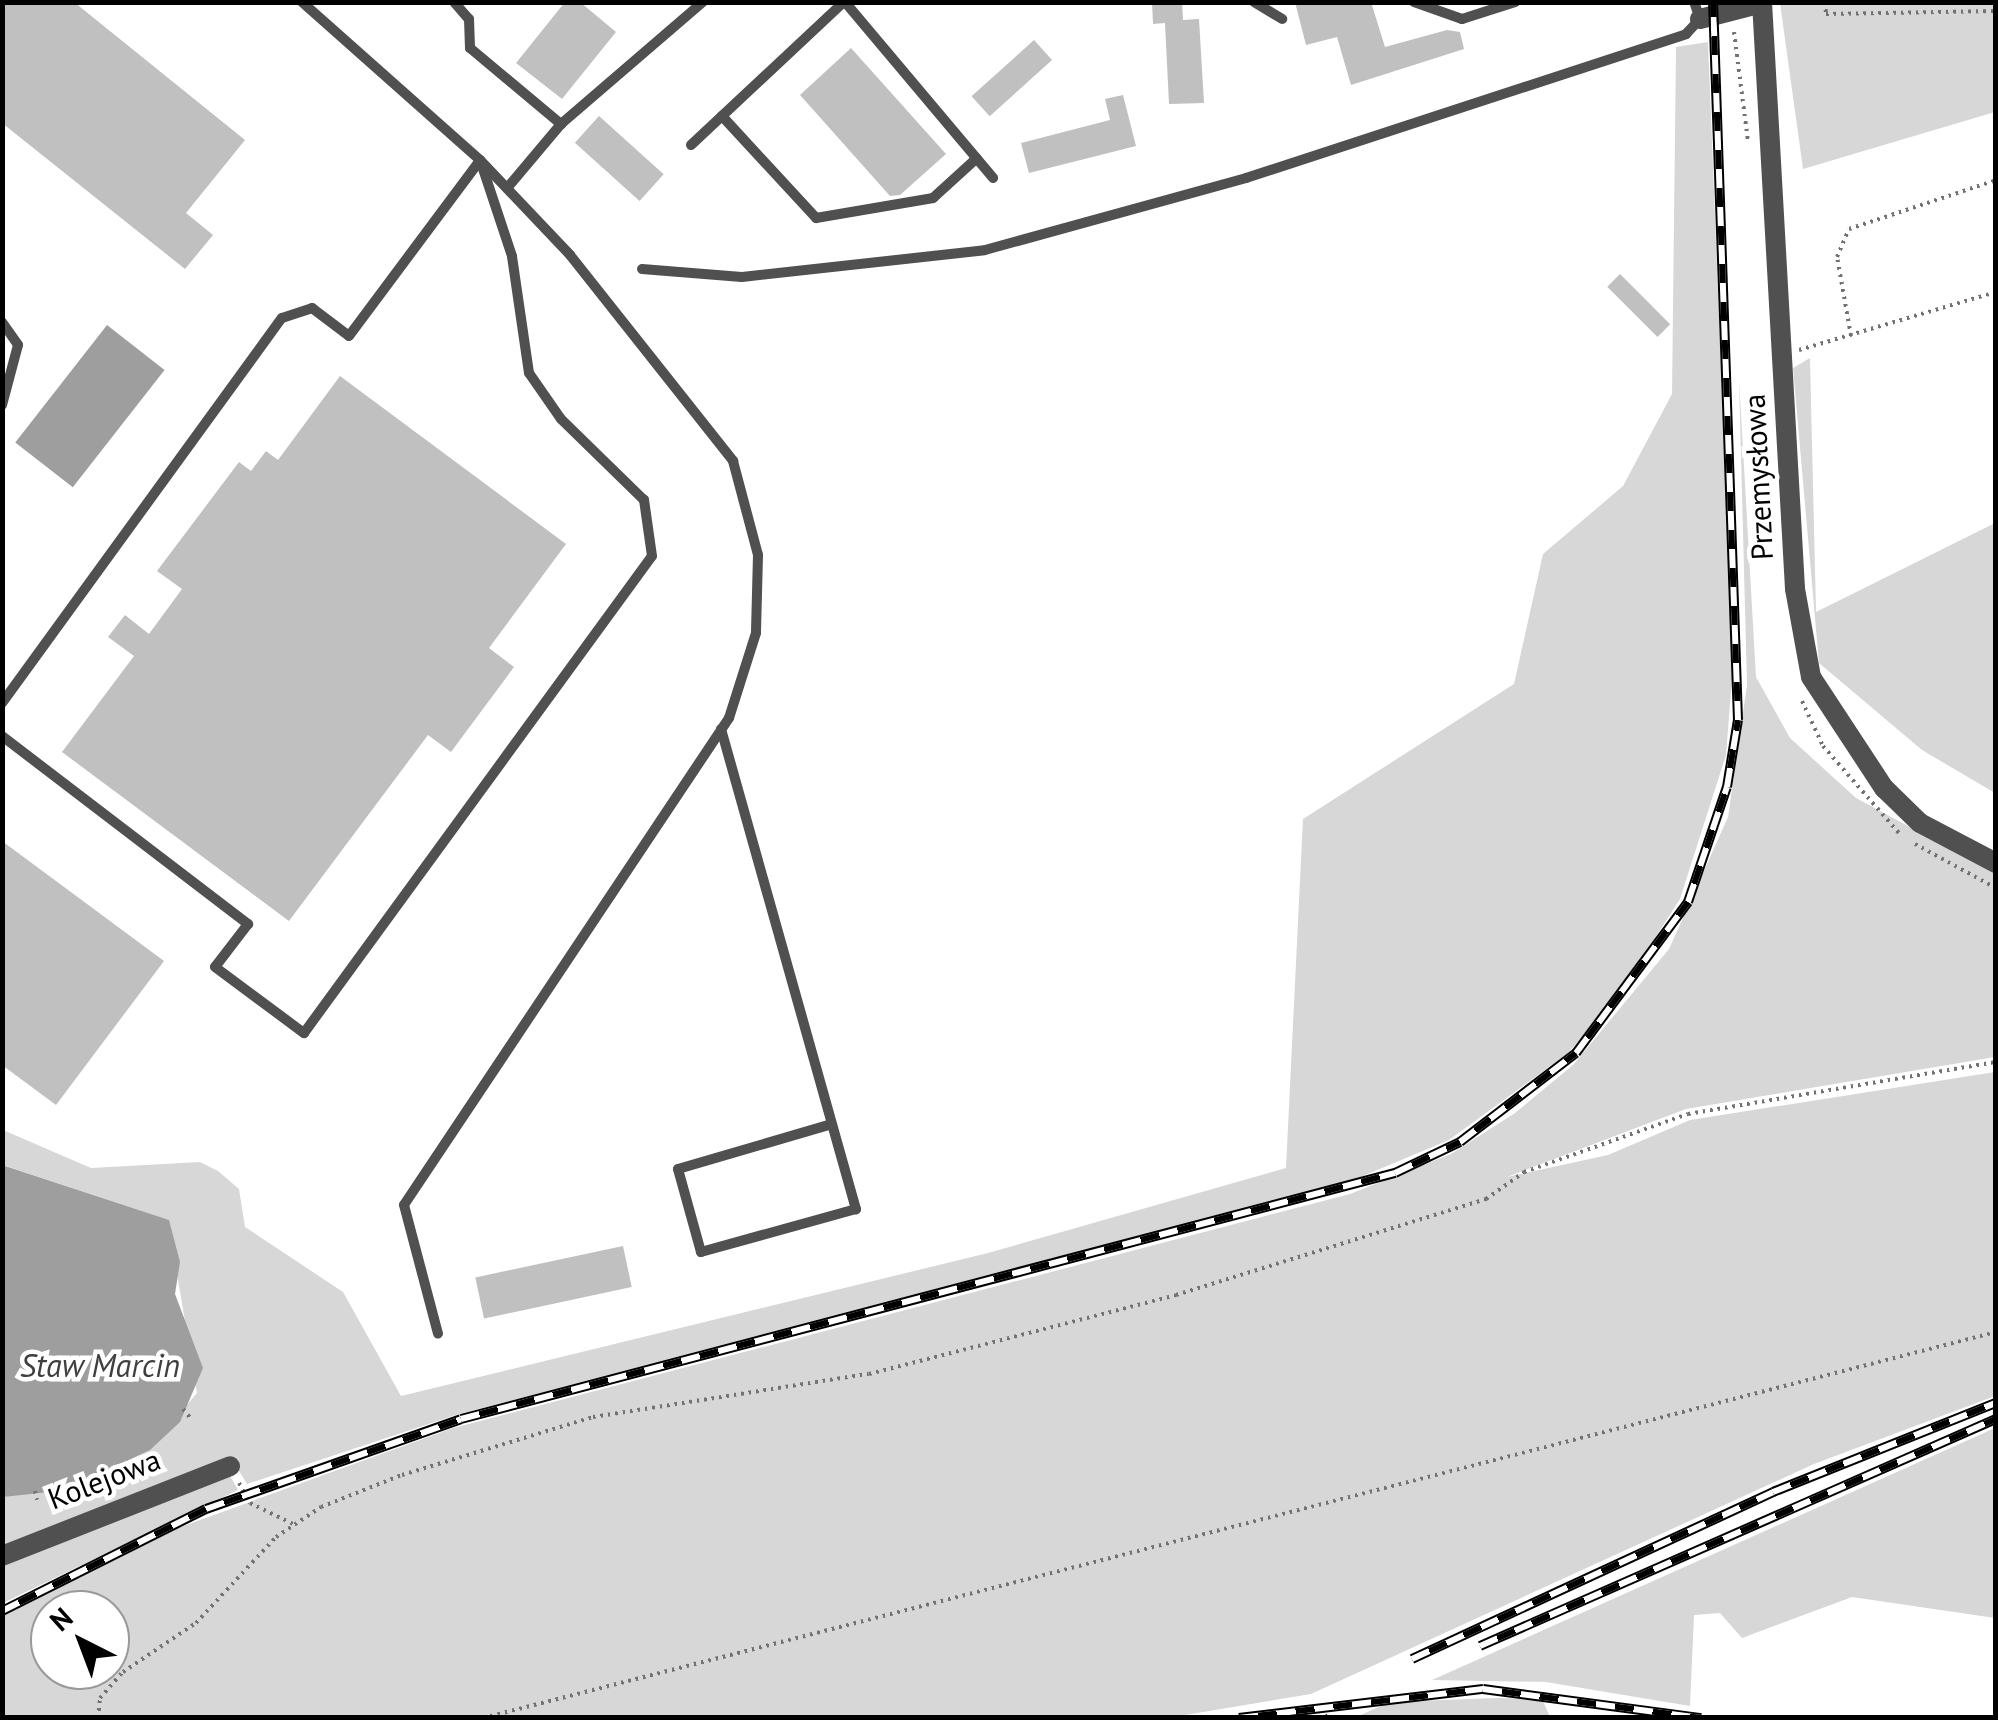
<!DOCTYPE html>
<html>
<head>
<meta charset="utf-8">
<style>
	body { margin:0 }
	#map { position:relative; width:1998px; height:1720px; overflow:hidden; background:#fff; font-family:"PT Sans",sans-serif }
	div>[style] { position:absolute }
	.green>* { inset:0; background:#d7d7d7 }
	.water>* { inset:0; background:#9e9e9e; transform-origin:0 0 }
	.building>* { inset:0; background:#c0c0c0; transform-origin:0 0 }
	.path>* { height:4px; margin-top:-2px; transform-origin:0; background:repeating-linear-gradient(90deg,#727272 0 2.5px,transparent 0 7.5px) }
	.lane>* { height:10px; margin:-5px; padding:0 5px; transform-origin:5px; border-radius:5px; background:#505050 }
	.street>* { height:20px; margin:-10px; padding:0 10px; transform-origin:10px; border-radius:10px; background:#505050 }
	.rail>* { height:10px; margin-top:-5px; transform-origin:0; background:repeating-linear-gradient(90deg,#fff 0 19px,#000 0 38px); box-sizing:border-box; border-block:2px solid #000 }
	span { translate:-50% -50%; white-space:nowrap; text-align:center; line-height:1.15; -webkit-text-stroke:9px #fff; paint-order:stroke }
	.street-label { font-size:30px; color:#000 }
	.water-label { font-size:32px; color:#3f3f3f; font-style:italic }
	.frame { position:absolute; inset:0; border:5px solid #000; pointer-events:none }
	.north { position:absolute; left:30px; top:1590px; width:100px; height:100px; box-sizing:border-box; background:#fff; border:2px solid #999; border-radius:50%; rotate:318deg; font-size:28px; font-weight:700; line-height:40px; text-align:center; color:#000 }
	.north::after { content:''; display:block; margin:auto; width:35px; height:45px; background:#000; clip-path:polygon(50% 0,100% 100%,50% 72%,0 100%) }
</style>
</head>
<body>
<div id="map">
	<div class="green">
		<i style="clip-path:polygon(1780px 3px,1995px 3px,1995px 112px,1803px 169px)"></i>
		<i style="clip-path:polygon(1708px 42px,1733px 665px,1726px 755px,1680px 899px,1614px 1002px,1568px 1053px,1449px 1140px,1320px 1194px,459px 1414px,247px 1484px,230px 1456px,3px 1547px,3px 1497px,101px 1479px,149px 1450px,197px 1393px,168px 1220px,3px 1165px,3px 1130px,91px 1168px,200px 1162px,218px 1171px,239px 1189px,245px 1227px,343px 1292px,401px 1396px,988px 1253px,1286px 1168px,1303px 819px,1514px 684px,1543px 554px,1623px 486px,1672px 394px,1676px 47px)"></i>
		<i style="clip-path:polygon(1810px 358px,1816px 612px,1995px 523px,1995px 793px,1922px 750px,1819px 663px,1793px 368px)"></i>
		<i style="clip-path:polygon(evenodd,1739px 379px,1756px 677px,1790px 738px,1856px 798px,1995px 873px,1995px 1057px,1686px 1109px,1507px 1177px,1608px 1155px,1690px 1120px,1995px 1072px,1995px 1396px,1814px 1464px,1311px 1694px,1173px 1717px,3px 1717px,3px 1615px,167px 1532px,453px 1428px,1350px 1194px,1451px 1154px,1515px 1113px,1573px 1065px,1669px 949px,1728px 817px,1747px 685px,1739px 379px,50px 1610px,110px 1610px,110px 1670px,50px 1670px,50px 1610px)"></i>
		<i style="clip-path:polygon(1995px 1428px,1995px 1618px,1852px 1597px,1742px 1638px,1720px 1613px,1694px 1615px,1690px 1706px,1546px 1682px,1432px 1680px)"></i>
		<i style="clip-path:polygon(229px 1474px,238px 1490px,3px 1603px,3px 1561px)"></i>
		<i style="clip-path:polygon(1496px 1698px,1542px 1699px,1550px 1717px,1356px 1717px,1390px 1702px)"></i>
	</div>
	<div class="water">
		<i style="left:107px;top:325px;width:73px;height:149px;rotate:38deg"></i>
		<i style="clip-path:polygon(2px 1165px,169px 1220px,180px 1262px,175px 1294px,203px 1368px,180px 1422px,150px 1450px,67px 1490px,3px 1497px)"></i>
	</div>
	<div class="building">
		<i style="clip-path:polygon(2px 2px,74px 2px,245px 140px,186px 213px,213px 235px,185px 269px,2px 123px)"></i>
		<i style="clip-path:polygon(565px 2px,580px 2px,616px 32px,562px 99px,516px 63px)"></i>
		<i style="clip-path:polygon(1152px 2px,1182px 2px,1183px 20px,1199px 19px,1204px 103px,1169px 104px,1165px 23px,1153px 24px)"></i>
		<i style="clip-path:polygon(1295px 2px,1371px 2px,1385px 47px,1447px 30px,1460px 32px,1464px 49px,1351px 85px,1337px 37px,1306px 45px)"></i>
		<i style="left:1034px;top:40px;width:27px;height:84px;rotate:48deg"></i>
		<i style="clip-path:polygon(851px 48px,946px 154px,900px 195px,890px 196px,800px 95px)"></i>
		<i style="clip-path:polygon(1123px 95px,1136px 146px,1029px 173px,1021px 143px,1110px 120px,1105px 99px)"></i>
		<i style="left:599px;top:116px;width:87px;height:36px;rotate:42deg"></i>
		<i style="left:1620px;top:274px;width:71px;height:18px;rotate:45deg"></i>
		<i style="clip-path:polygon(340px 376px,566px 544px,489px 648px,514px 667px,451px 752px,428px 735px,289px 921px,62px 752px,134px 656px,108px 637px,125px 615px,149px 634px,182px 589px,157px 571px,239px 462px,251px 471px,266px 451px,278px 460px)"></i>
		<i style="clip-path:polygon(2px 841px,164px 961px,56px 1105px,2px 1065px)"></i>
		<i style="left:623px;top:1246px;width:42px;height:151px;rotate:78deg"></i>
	</div>
	<div class="path">
		<i style="left:1825px;top:2px;width:12px;rotate:85deg"></i>
		<i style="left:1826px;top:14px;width:170px;rotate:-1deg"></i>
		<i style="left:1734px;top:32px;width:110px;rotate:82.7deg"></i>
		<i style="left:1851px;top:336px;width:80px;rotate:-100deg"></i>
		<i style="left:1837px;top:257px;width:30px;rotate:-67deg"></i>
		<i style="left:1849px;top:229px;width:155px;rotate:-18.4deg"></i>
		<i style="left:1799px;top:350px;width:205px;rotate:-16.4deg"></i>
		<i style="left:1802px;top:701px;width:50px;rotate:65deg"></i>
		<i style="left:1823px;top:746px;width:116px;rotate:48.9deg"></i>
		<i style="left:1915px;top:844px;width:92px;rotate:28.5deg"></i>
		<i style="left:183px;top:1409px;width:13px;rotate:51deg"></i>
		<i style="left:239px;top:1483px;width:23px;rotate:61deg"></i>
		<i style="left:250px;top:1503px;width:48px;rotate:26deg"></i>
		<i style="left:35px;top:1491px;width:9px;rotate:77deg"></i>
		<i style="left:98px;top:1718px;width:20px;rotate:-84deg"></i>
		<i style="left:100px;top:1698px;width:35px;rotate:-49deg"></i>
		<i style="left:123px;top:1672px;width:88px;rotate:-33.9deg"></i>
		<i style="left:196px;top:1623px;width:117px;rotate:-47.1deg"></i>
		<i style="left:276px;top:1537px;width:54px;rotate:-33.7deg"></i>
		<i style="left:321px;top:1507px;width:87px;rotate:-21.6deg"></i>
		<i style="left:402px;top:1475px;width:200px;rotate:-16.9deg"></i>
		<i style="left:593px;top:1417px;width:279px;rotate:-8.9deg"></i>
		<i style="left:869px;top:1374px;width:317px;rotate:-14.4deg"></i>
		<i style="left:1176px;top:1295px;width:325px;rotate:-17.2deg"></i>
		<i style="left:1486px;top:1199px;width:47px;rotate:-35.4deg"></i>
		<i style="left:1524px;top:1172px;width:174px;rotate:-19.5deg"></i>
		<i style="left:1688px;top:1114px;width:312px;rotate:-9.6deg"></i>
		<i style="left:483px;top:1718px;width:1561px;rotate:-14.31deg"></i>
	</div>
	<div class="lane">
		<i style="left:454px;top:2px;width:23px;rotate:49deg"></i>
		<i style="left:469px;top:19px;width:29px;rotate:88deg"></i>
		<i style="left:470px;top:48px;width:119px;rotate:39.9deg"></i>
		<i style="left:561px;top:124px;width:187px;rotate:-40.7deg"></i>
		<i style="left:845px;top:2px;width:230px;rotate:49.9deg"></i>
		<i style="left:1254px;top:2px;width:33px;rotate:31deg"></i>
		<i style="left:1414px;top:2px;width:51px;rotate:19.5deg"></i>
		<i style="left:1462px;top:19px;width:56px;rotate:-17.8deg"></i>
		<i style="left:722px;top:116px;width:139px;rotate:47.3deg"></i>
		<i style="left:816px;top:218px;width:119px;rotate:-9.7deg"></i>
		<i style="left:933px;top:198px;width:59px;rotate:-42.3deg"></i>
		<i style="left:691px;top:145px;width:209px;rotate:-43.1deg"></i>
		<i style="left:508px;top:187px;width:82px;rotate:-49.9deg"></i>
		<i style="left:642px;top:269px;width:100px;rotate:4.6deg"></i>
		<i style="left:742px;top:277px;width:244px;rotate:-6.3deg"></i>
		<i style="left:985px;top:250px;width:271px;rotate:-15.4deg"></i>
		<i style="left:1246px;top:178px;width:463px;rotate:-18.1deg"></i>
		<i style="left:1686px;top:34px;width:21px;rotate:-47deg"></i>
		<i style="left:1700px;top:19px;width:18px;rotate:-109deg"></i>
		<i style="left:2px;top:322px;width:28px;rotate:55deg"></i>
		<i style="left:18px;top:345px;width:62px;rotate:104.9deg"></i>
		<i style="left:2px;top:703px;width:476px;rotate:-54deg"></i>
		<i style="left:282px;top:318px;width:32px;rotate:-18deg"></i>
		<i style="left:312px;top:308px;width:46px;rotate:37.1deg"></i>
		<i style="left:349px;top:336px;width:219px;rotate:-53.3deg"></i>
		<i style="left:480px;top:160px;width:131px;rotate:46.5deg"></i>
		<i style="left:570px;top:255px;width:263px;rotate:51.6deg"></i>
		<i style="left:733px;top:461px;width:97px;rotate:75.1deg"></i>
		<i style="left:758px;top:555px;width:78px;rotate:91.5deg"></i>
		<i style="left:756px;top:633px;width:89px;rotate:107.6deg"></i>
		<i style="left:729px;top:718px;width:585px;rotate:123.72deg"></i>
		<i style="left:404px;top:1205px;width:133px;rotate:75.2deg"></i>
		<i style="left:721px;top:729px;width:499px;rotate:74.3deg"></i>
		<i style="left:856px;top:1209px;width:161px;rotate:164.5deg"></i>
		<i style="left:701px;top:1252px;width:86px;rotate:-105.5deg"></i>
		<i style="left:678px;top:1169px;width:160px;rotate:-16.3deg"></i>
		<i style="left:2px;top:736px;width:310px;rotate:37.4deg"></i>
		<i style="left:248px;top:924px;width:54px;rotate:127.5deg"></i>
		<i style="left:215px;top:967px;width:111px;rotate:36.6deg"></i>
		<i style="left:304px;top:1033px;width:590px;rotate:-53.89deg"></i>
		<i style="left:652px;top:556px;width:57px;rotate:-98.1deg"></i>
		<i style="left:644px;top:500px;width:116px;rotate:-135.7deg"></i>
		<i style="left:561px;top:419px;width:56px;rotate:-124.8deg"></i>
		<i style="left:529px;top:373px;width:118px;rotate:-98.3deg"></i>
		<i style="left:512px;top:256px;width:101px;rotate:-108.4deg"></i>
		<i style="left:480px;top:160px;width:238px;rotate:-138.4deg"></i>
	</div>
	<div class="street">
		<i style="left:1762px;top:2px;width:588px;rotate:86.78deg"></i>
		<i style="left:1795px;top:589px;width:89px;rotate:79.7deg"></i>
		<i style="left:1811px;top:677px;width:133px;rotate:56.7deg"></i>
		<i style="left:1884px;top:788px;width:50px;rotate:44.2deg"></i>
		<i style="left:1920px;top:823px;width:86px;rotate:27.8deg"></i>
		<i style="left:1700px;top:19px;width:64px;rotate:-14.5deg"></i>
		<i style="left:2px;top:1556px;width:245px;rotate:-21.5deg"></i>
	</div>
	<div class="rail">
		<i style="left:2px;top:1611px;width:228px;rotate:-26.6deg"></i>
		<i style="left:206px;top:1509px;width:270px;rotate:-19.4deg"></i>
		<i style="left:461px;top:1419px;width:966px;rotate:-14.76deg"></i>
		<i style="left:1395px;top:1173px;width:72px;rotate:-25.5deg"></i>
		<i style="left:1460px;top:1142px;width:146px;rotate:-37.5deg"></i>
		<i style="left:1576px;top:1053px;width:188px;rotate:-53.4deg"></i>
		<i style="left:1688px;top:902px;width:121px;rotate:-71.3deg"></i>
		<i style="left:1727px;top:787px;width:68px;rotate:-80.7deg"></i>
		<i style="left:1738px;top:720px;width:718px;rotate:-91.99deg"></i>
		<i style="left:1480px;top:1646px;width:564px;rotate:-23.75deg"></i>
		<i style="left:1412px;top:1659px;width:398px;rotate:-24.8deg"></i>
		<i style="left:1773px;top:1492px;width:240px;rotate:-21.8deg"></i>
		<i style="left:1239px;top:1718px;width:246px;rotate:-6.8deg"></i>
		<i style="left:1483px;top:1689px;width:220px;rotate:7.6deg"></i>
		<i style="left:1329px;top:1718px;width:1px;rotate:-45deg"></i>
	</div>
	<div class="street-label">
		<span style="left:1758px;top:477px;rotate:-93deg">Przemysłowa</span>
		<span style="left:104px;top:1479px;rotate:-21deg">Kolejowa</span>
	</div>
	<div class="water-label">
		<span style="left:100px;top:1365px">Staw Marcin</span>
	</div>
	<div class="frame"></div>
	<div class="north">N</div>
</div>
</body>
</html>
